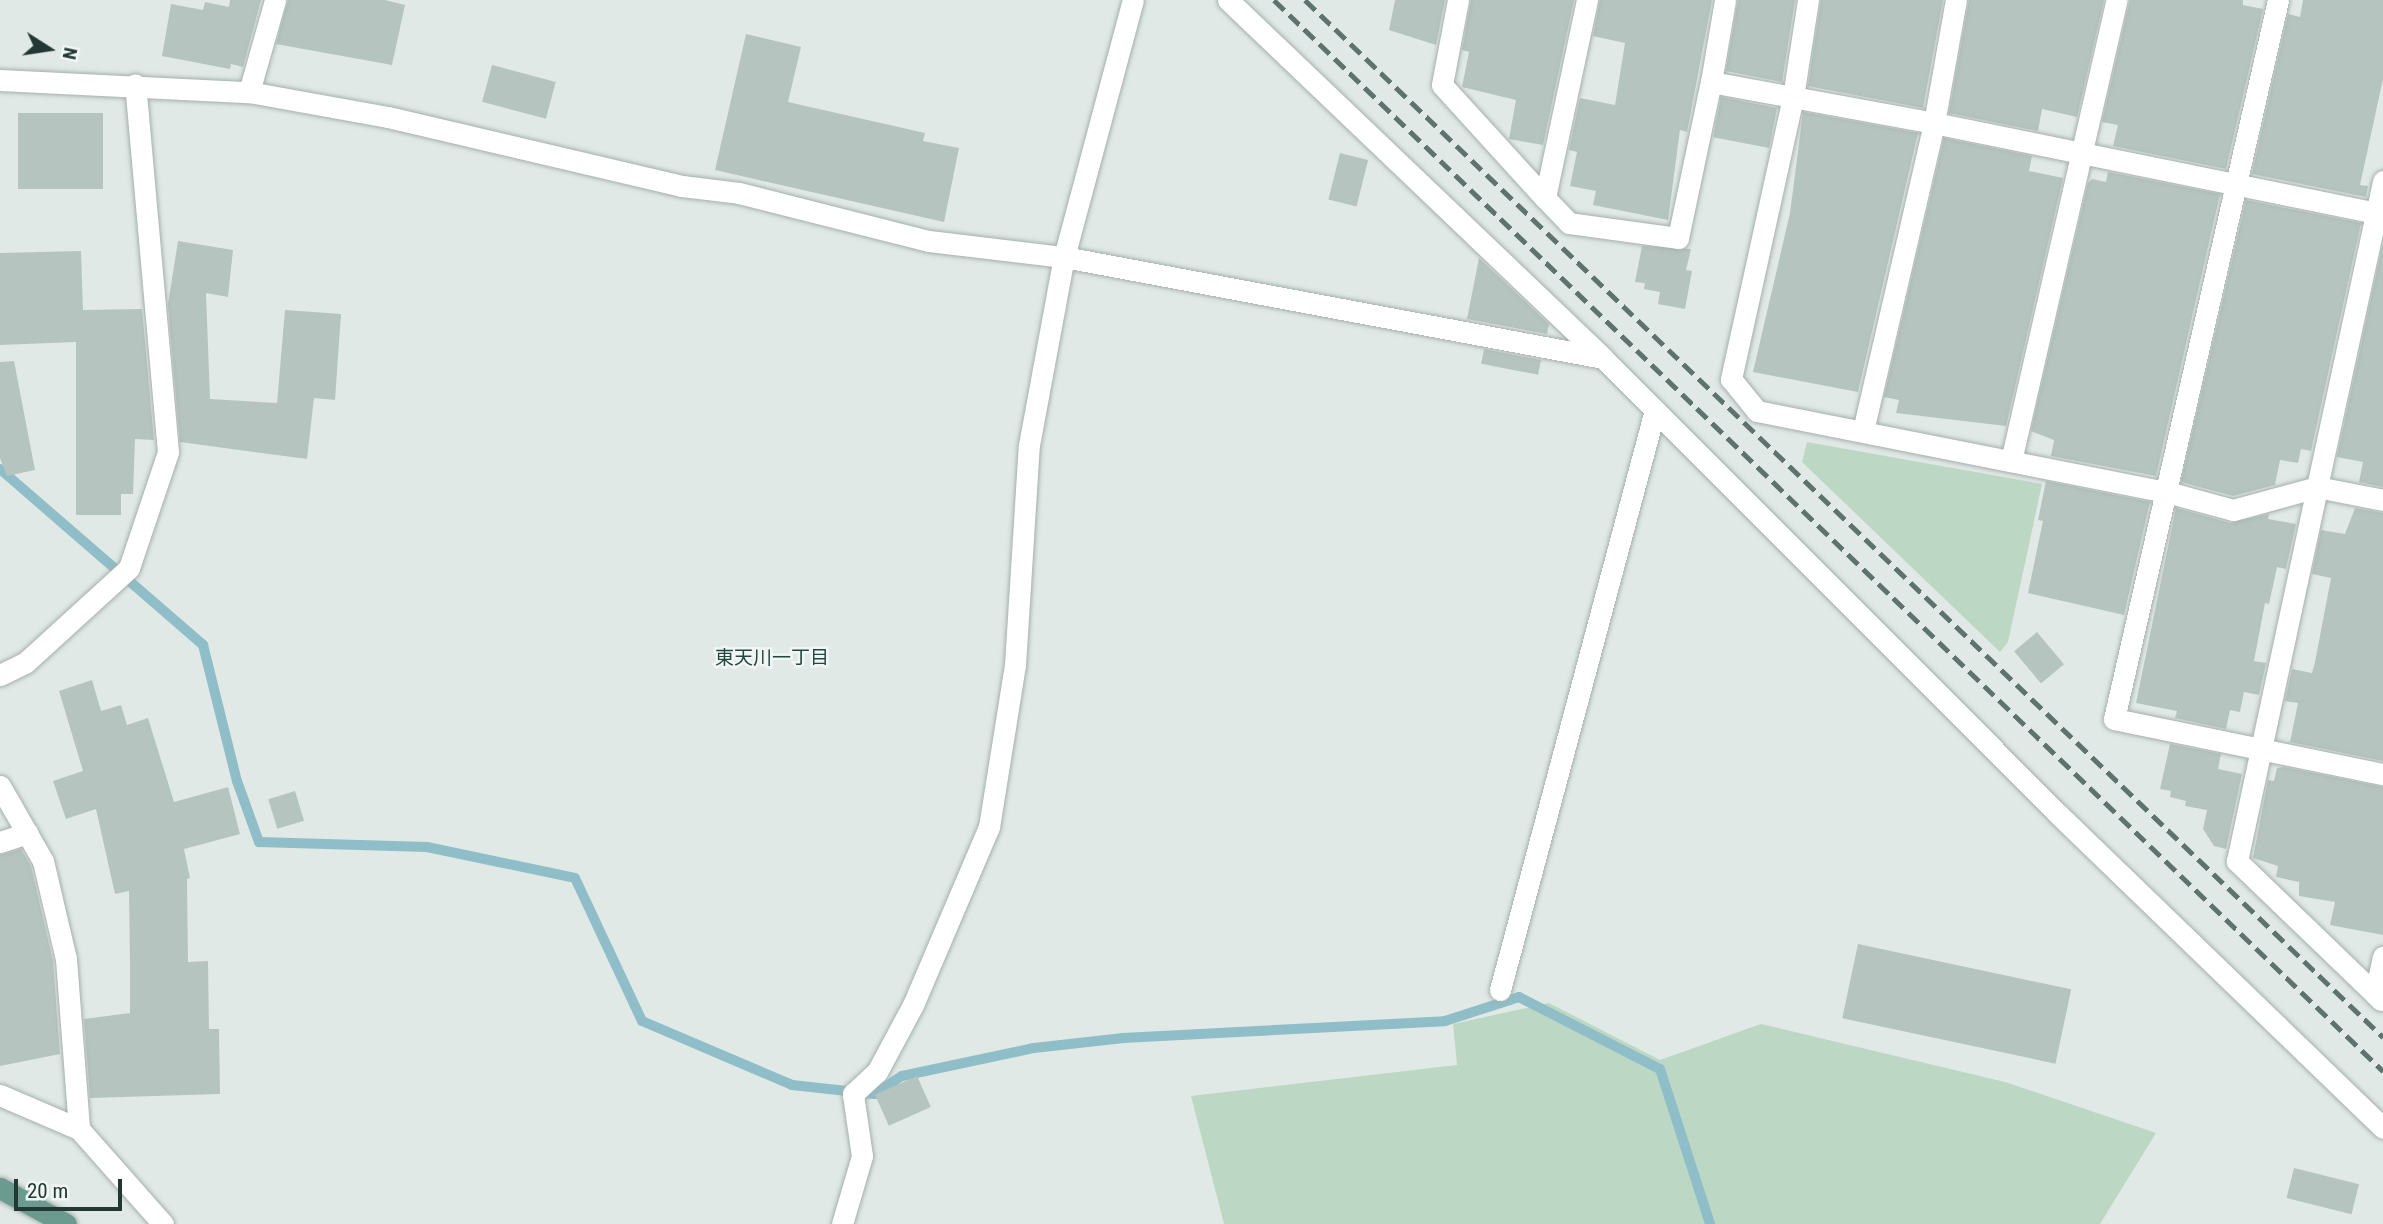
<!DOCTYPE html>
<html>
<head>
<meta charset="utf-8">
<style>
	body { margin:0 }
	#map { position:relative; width:2383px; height:1224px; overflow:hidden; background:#e1e9e6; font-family:"Roboto Condensed","Noto Sans JP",sans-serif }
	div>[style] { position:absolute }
	.green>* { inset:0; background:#bcd8c4 }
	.stream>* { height:10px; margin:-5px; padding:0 5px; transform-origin:5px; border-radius:5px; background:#8fbec8 }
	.building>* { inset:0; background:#b6c4bf; transform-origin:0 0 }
	.roads { filter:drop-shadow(0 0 2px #a4b0ad) drop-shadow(0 0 2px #a4b0ad) }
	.minor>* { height:21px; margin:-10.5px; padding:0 10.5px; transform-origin:10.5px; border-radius:10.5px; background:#fff }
	.major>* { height:21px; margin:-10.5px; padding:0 10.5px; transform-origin:10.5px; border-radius:10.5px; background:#6b9a8f }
	.rail>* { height:5px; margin-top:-2.5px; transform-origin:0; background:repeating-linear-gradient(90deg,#5e736e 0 14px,transparent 0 21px) }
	span { translate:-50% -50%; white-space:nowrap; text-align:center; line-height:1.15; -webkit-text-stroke:5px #f1f6f4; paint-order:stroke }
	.neighbourhood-label { font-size:19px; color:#22473f }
	.north { position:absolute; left:14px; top:14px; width:70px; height:70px; -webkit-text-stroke:5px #f1f6f4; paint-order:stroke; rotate:102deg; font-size:19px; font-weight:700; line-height:28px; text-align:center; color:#233833 }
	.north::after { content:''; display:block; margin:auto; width:24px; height:32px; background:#233833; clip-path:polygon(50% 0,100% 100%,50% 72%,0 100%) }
	.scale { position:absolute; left:14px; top:1179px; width:108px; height:32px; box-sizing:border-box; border:4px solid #233833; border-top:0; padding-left:9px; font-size:21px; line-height:24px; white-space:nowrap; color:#233833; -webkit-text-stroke:5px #f1f6f4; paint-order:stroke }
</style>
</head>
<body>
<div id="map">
	<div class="green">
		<i style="clip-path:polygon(1807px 442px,2042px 484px,2008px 642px,2000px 652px,1802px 462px)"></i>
		<i style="clip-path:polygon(1549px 1003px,1660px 1060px,1761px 1024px,2005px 1082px,2156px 1133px,2100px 1224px,1224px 1224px,1191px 1096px,1457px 1065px,1453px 1024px)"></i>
	</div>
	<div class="stream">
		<i style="left:0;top:469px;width:269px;rotate:40.9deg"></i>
		<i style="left:203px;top:645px;width:140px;rotate:76deg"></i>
		<i style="left:237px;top:781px;width:65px;rotate:70.2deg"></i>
		<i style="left:259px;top:842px;width:168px;rotate:1.7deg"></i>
		<i style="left:427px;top:847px;width:151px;rotate:11.8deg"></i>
		<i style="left:575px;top:878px;width:158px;rotate:64.9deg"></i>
		<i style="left:642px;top:1021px;width:163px;rotate:23.1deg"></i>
		<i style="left:792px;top:1085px;width:83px;rotate:6.2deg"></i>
		<i style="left:875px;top:1094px;width:32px;rotate:-34deg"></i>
		<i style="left:902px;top:1076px;width:135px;rotate:-12deg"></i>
		<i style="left:1034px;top:1048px;width:90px;rotate:-6.4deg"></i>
		<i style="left:1123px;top:1038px;width:322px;rotate:-3deg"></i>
		<i style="left:1445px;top:1021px;width:78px;rotate:-18deg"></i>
		<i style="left:1519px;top:997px;width:158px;rotate:27.1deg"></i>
		<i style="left:1660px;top:1069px;width:163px;rotate:72.1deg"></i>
	</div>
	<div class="building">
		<i style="clip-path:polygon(230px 0,261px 0,243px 67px,231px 64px,230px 69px,162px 56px,171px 4px,203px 10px,205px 2px,229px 7px)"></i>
		<i style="clip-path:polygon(288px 0,385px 0,405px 5px,392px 65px,276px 44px)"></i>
		<i style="clip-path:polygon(1395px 0,1445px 0,1436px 45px,1389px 30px)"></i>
		<i style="clip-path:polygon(1471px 0,1574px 0,1543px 145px,1509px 139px,1516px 100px,1462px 87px,1469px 52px,1462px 50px)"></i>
		<i style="clip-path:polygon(1600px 0,1712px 0,1687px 132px,1680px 130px,1668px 220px,1593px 205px,1596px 191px,1570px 186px,1577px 152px,1569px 150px,1580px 98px,1615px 105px,1625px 43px,1593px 36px)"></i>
		<i style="clip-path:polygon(1738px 0,1795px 0,1782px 82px,1726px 71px)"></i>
		<i style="clip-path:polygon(1821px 0,1943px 0,1923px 108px,1808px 86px)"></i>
		<i style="clip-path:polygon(1969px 0,2104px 0,2077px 117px,2042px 109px,2038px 131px,1949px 113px)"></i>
		<i style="clip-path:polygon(2130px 0,2243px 0,2243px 5px,2263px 9px,2226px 169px,2113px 146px,2118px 125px,2102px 122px)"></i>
		<i style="clip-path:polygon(2303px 0,2383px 0,2383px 79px,2360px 185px,2368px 186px,2366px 197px,2252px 174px,2288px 14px,2300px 17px)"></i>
		<i style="clip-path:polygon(746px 34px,801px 47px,788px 102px,925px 133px,923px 141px,959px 148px,944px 222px,715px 170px)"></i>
		<i style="left:492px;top:65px;width:66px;height:38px;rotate:15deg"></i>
		<i style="left:1721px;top:97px;width:57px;height:41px;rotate:11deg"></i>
		<i style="clip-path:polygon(1803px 112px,1918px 133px,1858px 392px,1753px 372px,1790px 213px)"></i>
		<i style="left:18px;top:113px;width:85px;height:76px"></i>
		<i style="clip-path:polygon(1944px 138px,2032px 156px,2029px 171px,2063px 178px,2006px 426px,1896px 413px,1899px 400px,1884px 397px)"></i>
		<i style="left:1340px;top:153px;width:29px;height:48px;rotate:14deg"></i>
		<i style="clip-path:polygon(2108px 172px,2220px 194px,2156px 476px,2051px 456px,2054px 440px,2031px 431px,2088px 183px,2092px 179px,2106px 182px)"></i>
		<i style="clip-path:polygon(2246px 200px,2361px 223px,2311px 451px,2301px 449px,2298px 463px,2280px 460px,2275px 485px,2233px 496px,2181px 482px)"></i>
		<i style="clip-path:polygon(178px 241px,233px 250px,228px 297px,206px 293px,210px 399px,277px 403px,285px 310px,341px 314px,335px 400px,314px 398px,307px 459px,180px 442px,168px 304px)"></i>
		<i style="clip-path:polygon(2383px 243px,2383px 487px,2359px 482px,2363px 462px,2337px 457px)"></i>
		<i style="clip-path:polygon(1642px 246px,1691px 249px,1686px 270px,1692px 271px,1685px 309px,1658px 304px,1660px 292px,1644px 289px,1645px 283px,1635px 282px)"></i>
		<i style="clip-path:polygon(81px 251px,83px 310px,142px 309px,154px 440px,135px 439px,133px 494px,121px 494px,121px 515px,76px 515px,76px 342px,0 345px,0 253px)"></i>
		<i style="clip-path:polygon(1479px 258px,1549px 324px,1547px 334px,1467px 319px)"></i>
		<i style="left:1484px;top:349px;width:58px;height:15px;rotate:11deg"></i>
		<i style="clip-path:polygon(14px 361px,35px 470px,7px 476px,0 458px,0 362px)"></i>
		<i style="clip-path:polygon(2046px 481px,2150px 502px,2124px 615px,2028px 593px,2043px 521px,2038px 520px)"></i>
		<i style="clip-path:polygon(2176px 508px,2230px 523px,2269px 514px,2268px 519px,2296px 524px,2286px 569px,2277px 567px,2269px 604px,2265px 603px,2254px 661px,2266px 663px,2259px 695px,2244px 692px,2240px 712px,2230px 710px,2226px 729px,2175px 718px,2177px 711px,2136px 703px)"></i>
		<i style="clip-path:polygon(2355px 508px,2383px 513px,2383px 761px,2290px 742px,2298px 703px,2285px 701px,2292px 669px,2312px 673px,2315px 662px,2331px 578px,2312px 574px,2321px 530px,2345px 534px)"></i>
		<i style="left:2037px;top:632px;width:42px;height:30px;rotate:50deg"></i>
		<i style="clip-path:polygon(92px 680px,101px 711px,121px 705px,127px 725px,148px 718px,174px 802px,228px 787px,240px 834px,184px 849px,190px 878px,187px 879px,188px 962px,208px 961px,209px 1029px,219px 1029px,220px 1094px,90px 1098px,84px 1019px,130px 1013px,130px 964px,129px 891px,115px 894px,96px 809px,66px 819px,53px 781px,83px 771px,59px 691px)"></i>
		<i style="clip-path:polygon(2170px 744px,2221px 754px,2218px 769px,2242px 774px,2226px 849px,2214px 846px,2203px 829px,2207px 810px,2185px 806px,2186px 801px,2170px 797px,2171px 791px,2160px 789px)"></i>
		<i style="clip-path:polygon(2284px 767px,2383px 787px,2383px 935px,2330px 925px,2335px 902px,2299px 896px,2299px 882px,2276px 877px,2278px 866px,2253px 858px,2268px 780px,2274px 781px,2277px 768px)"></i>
		<i style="left:295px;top:791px;width:31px;height:28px;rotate:73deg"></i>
		<i style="clip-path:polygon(21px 849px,31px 866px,53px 961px,60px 1054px,0 1066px,0 855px)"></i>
		<i style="left:1858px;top:944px;width:218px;height:76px;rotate:12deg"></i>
		<i style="left:917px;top:1076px;width:34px;height:46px;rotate:66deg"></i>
		<i style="left:2294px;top:1168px;width:67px;height:31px;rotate:14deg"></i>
	</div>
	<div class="roads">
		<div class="minor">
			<i style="left:1228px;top:0;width:518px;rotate:43.67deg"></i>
			<i style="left:1603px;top:358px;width:643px;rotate:45.06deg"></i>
			<i style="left:2057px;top:813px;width:453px;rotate:44deg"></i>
			<i style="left:1458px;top:0;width:86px;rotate:100.7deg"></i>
			<i style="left:1442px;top:85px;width:153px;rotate:47.7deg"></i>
			<i style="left:1587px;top:0;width:202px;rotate:102deg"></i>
			<i style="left:1545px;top:198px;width:35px;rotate:46deg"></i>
			<i style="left:1569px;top:223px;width:110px;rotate:7.8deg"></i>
			<i style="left:1678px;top:238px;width:159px;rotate:-78.1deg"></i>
			<i style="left:1711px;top:82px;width:227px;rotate:10.4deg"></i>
			<i style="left:1934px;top:123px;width:458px;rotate:11.5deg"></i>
			<i style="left:1808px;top:0;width:98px;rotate:98.8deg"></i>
			<i style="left:1793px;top:97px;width:289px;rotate:102.4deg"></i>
			<i style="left:1731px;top:379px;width:41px;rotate:50.9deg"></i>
			<i style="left:1757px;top:411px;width:418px;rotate:11.2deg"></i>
			<i style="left:2167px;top:492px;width:68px;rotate:15.3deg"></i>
			<i style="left:2233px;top:510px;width:87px;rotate:-15.3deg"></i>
			<i style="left:2317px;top:487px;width:313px;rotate:-77.8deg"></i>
			<i style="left:2278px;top:0;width:737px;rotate:102.85deg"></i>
			<i style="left:2114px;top:719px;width:275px;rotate:11.6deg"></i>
			<i style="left:0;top:80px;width:249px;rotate:2.8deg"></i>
			<i style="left:249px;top:92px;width:141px;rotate:10.2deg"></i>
			<i style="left:388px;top:117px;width:302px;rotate:13.2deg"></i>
			<i style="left:682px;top:186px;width:57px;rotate:7deg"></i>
			<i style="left:739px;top:193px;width:196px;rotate:14.2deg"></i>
			<i style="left:929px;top:241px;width:136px;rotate:6.8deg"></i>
			<i style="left:1064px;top:257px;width:548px;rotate:10.61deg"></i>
			<i style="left:1711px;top:82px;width:83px;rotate:-80.3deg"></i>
			<i style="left:249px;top:92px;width:96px;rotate:-74.2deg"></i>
			<i style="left:1863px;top:431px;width:316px;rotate:-77deg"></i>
			<i style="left:1934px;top:123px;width:125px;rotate:-79.9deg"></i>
			<i style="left:2011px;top:461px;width:473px;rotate:-77.1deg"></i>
			<i style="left:0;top:675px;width:28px;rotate:-26deg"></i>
			<i style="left:25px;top:663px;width:141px;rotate:-42.4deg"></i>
			<i style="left:129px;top:568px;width:122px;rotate:-71.4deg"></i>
			<i style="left:168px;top:452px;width:369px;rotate:-95.1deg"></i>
			<i style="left:0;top:786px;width:86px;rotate:60.2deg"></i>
			<i style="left:43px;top:861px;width:101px;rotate:76.8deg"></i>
			<i style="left:66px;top:959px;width:170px;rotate:85.6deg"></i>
			<i style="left:79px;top:1129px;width:127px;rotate:48.5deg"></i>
			<i style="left:0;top:842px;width:29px;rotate:-18deg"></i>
			<i style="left:1500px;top:990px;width:600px;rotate:-75.04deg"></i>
			<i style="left:2375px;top:994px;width:192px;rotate:-136.1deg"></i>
			<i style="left:2237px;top:861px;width:382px;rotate:-77.9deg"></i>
			<i style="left:2317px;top:487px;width:67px;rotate:11.1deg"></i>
			<i style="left:2381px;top:1000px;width:8px;rotate:-135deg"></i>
			<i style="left:2375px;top:994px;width:38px;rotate:-78deg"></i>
			<i style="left:0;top:1095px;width:86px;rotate:23.3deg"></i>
			<i style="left:842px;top:1224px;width:71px;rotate:-73.6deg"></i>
			<i style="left:862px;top:1156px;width:63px;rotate:-98.3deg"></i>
			<i style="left:853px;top:1094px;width:33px;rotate:-43deg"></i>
			<i style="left:877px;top:1072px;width:76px;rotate:-61.8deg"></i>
			<i style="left:913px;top:1005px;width:194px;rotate:-66.9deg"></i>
			<i style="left:989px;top:827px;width:164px;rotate:-80.9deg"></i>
			<i style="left:1015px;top:665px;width:220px;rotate:-86.4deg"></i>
			<i style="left:1029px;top:445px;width:191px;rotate:-79.5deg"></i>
			<i style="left:1064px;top:257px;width:266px;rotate:-75deg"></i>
		</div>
		<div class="major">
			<i style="left:0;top:1188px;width:75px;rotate:28.6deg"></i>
		</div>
	</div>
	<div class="rail">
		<i style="left:1274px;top:0;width:1542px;rotate:44deg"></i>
		<i style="left:1305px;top:0;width:1496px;rotate:43.89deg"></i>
	</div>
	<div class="neighbourhood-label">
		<span style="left:772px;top:658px">東天川一丁目</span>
	</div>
	<div class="north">N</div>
	<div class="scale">20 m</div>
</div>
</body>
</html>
